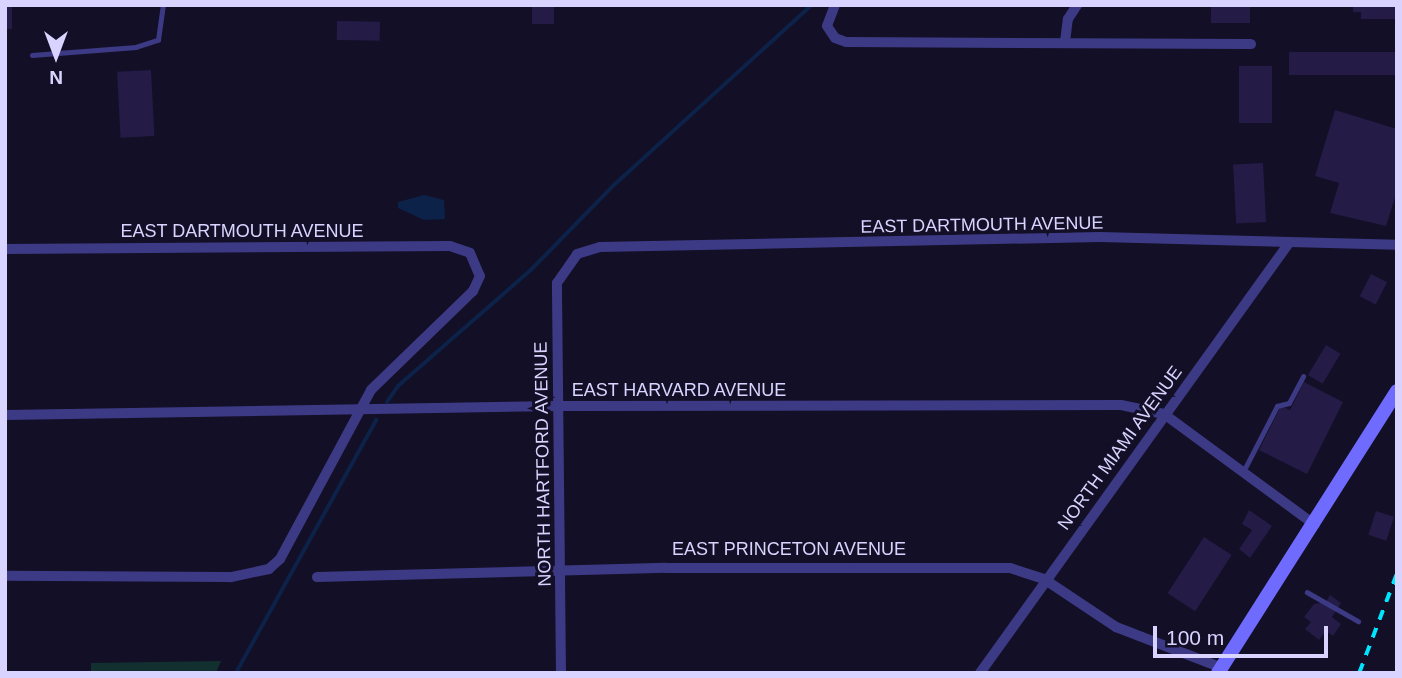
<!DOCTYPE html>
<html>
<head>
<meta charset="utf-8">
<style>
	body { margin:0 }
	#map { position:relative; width:1402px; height:678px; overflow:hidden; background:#130f26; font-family:Arial,sans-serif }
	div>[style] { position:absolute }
	.green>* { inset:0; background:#12302f }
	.water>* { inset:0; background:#0c2248 }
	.stream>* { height:3.5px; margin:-1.75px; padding:0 1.75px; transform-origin:1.75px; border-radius:1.75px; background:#0c2248 }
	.building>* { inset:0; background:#241b47; transform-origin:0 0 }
	.lane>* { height:4.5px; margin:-2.25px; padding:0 2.25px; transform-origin:2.25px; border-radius:2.25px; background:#3d3a85 }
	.street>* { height:10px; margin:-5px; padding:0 5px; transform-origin:5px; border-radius:5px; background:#3d3a85 }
	.secondary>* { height:14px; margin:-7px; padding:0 7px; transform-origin:7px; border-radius:7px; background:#6f6bff }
	.rail>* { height:3.5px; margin-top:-1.75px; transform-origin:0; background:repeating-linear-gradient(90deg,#00e5ff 0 10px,transparent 0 19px) }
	span { translate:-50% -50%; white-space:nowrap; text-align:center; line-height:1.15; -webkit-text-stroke:6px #130f26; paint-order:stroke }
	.street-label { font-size:18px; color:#d9d4ff }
	.frame { position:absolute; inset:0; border:7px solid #d9d4ff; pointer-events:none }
	.north { position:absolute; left:21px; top:21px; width:70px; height:70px; -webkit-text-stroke:5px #130f26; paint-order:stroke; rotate:180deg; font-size:19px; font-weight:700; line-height:28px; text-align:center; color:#d9d4ff }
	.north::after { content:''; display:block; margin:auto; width:24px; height:32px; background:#d9d4ff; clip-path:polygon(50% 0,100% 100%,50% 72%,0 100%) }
	.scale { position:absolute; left:1153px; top:626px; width:175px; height:32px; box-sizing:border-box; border:4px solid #d9d4ff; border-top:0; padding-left:9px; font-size:21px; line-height:24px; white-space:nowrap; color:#d9d4ff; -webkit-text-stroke:5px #130f26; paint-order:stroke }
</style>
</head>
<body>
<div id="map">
	<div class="green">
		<i style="clip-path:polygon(221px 661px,216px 673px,91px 673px,91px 663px)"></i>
	</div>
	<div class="water">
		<i style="clip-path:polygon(424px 195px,444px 200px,445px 219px,424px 220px,398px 208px,398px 202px)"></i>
	</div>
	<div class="stream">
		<i style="left:387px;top:402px;width:19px;rotate:-55deg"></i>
		<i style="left:398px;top:386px;width:178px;rotate:-41.1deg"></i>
		<i style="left:532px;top:269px;width:117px;rotate:-45.7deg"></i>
		<i style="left:614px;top:185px;width:268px;rotate:-42.3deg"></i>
		<i style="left:236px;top:673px;width:289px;rotate:-61deg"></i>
	</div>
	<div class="building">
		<i style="left:5px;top:5px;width:7px;height:24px"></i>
		<i style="left:532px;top:5px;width:22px;height:19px"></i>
		<i style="left:1211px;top:5px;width:39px;height:18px"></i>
		<i style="clip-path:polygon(1353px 5px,1397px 5px,1397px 19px,1361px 19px,1361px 12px,1353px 12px)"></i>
		<i style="left:337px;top:21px;width:43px;height:19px;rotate:1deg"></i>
		<i style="left:1289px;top:52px;width:108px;height:23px"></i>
		<i style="left:1239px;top:66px;width:33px;height:57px"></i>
		<i style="left:151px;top:70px;width:66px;height:34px;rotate:87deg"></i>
		<i style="clip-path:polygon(1335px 110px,1397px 129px,1397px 191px,1386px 226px,1330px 213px,1339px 183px,1315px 176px)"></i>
		<i style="left:1263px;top:163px;width:59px;height:30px;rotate:87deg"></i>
		<i style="left:1371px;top:274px;width:18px;height:25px;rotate:27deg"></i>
		<i style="left:1326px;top:345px;width:17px;height:35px;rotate:31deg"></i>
		<i style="clip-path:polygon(1304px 382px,1343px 402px,1307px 474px,1259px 450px,1281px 406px,1290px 410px)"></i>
		<i style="clip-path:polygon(1249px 510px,1272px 526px,1250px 558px,1239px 549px,1252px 530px,1242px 524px)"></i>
		<i style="left:1376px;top:511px;width:19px;height:25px;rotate:18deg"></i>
		<i style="left:1204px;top:537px;width:33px;height:67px;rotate:33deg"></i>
		<i style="clip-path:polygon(1330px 595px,1341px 603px,1332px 617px,1341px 624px,1333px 636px,1326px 631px,1319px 640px,1305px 629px,1311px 622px,1304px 617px,1314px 604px,1326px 602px)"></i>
	</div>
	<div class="lane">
		<i style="left:32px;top:55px;width:104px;rotate:-4.4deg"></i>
		<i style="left:136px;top:47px;width:23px;rotate:-18deg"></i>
		<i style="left:158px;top:40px;width:35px;rotate:-82deg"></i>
		<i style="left:1243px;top:472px;width:74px;rotate:-62.7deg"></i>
		<i style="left:1277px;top:406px;width:12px;rotate:-14deg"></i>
		<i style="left:1289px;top:403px;width:30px;rotate:-62deg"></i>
		<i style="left:1307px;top:592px;width:59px;rotate:29.6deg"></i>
	</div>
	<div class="street">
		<i style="left:835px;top:5px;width:22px;rotate:111deg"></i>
		<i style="left:827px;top:26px;width:14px;rotate:56deg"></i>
		<i style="left:835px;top:38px;width:12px;rotate:20deg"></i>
		<i style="left:846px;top:42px;width:405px;rotate:0.3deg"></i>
		<i style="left:1065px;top:42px;width:23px;rotate:-83deg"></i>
		<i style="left:1068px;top:19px;width:17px;rotate:-57deg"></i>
		<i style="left:5px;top:249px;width:445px;rotate:-0.4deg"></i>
		<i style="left:450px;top:246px;width:21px;rotate:19deg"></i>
		<i style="left:470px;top:253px;width:25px;rotate:67deg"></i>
		<i style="left:480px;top:276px;width:17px;rotate:115deg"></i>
		<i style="left:473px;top:291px;width:142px;rotate:135.9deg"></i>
		<i style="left:371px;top:390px;width:192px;rotate:118.3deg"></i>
		<i style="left:280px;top:559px;width:15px;rotate:138deg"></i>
		<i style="left:269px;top:569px;width:40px;rotate:168deg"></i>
		<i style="left:230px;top:577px;width:225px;rotate:-179.7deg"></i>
		<i style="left:5px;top:415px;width:553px;rotate:-0.93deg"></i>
		<i style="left:558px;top:406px;width:563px;rotate:-0.1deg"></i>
		<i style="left:1121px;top:405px;width:44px;rotate:11.8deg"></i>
		<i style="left:1164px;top:414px;width:187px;rotate:36.3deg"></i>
		<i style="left:317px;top:577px;width:349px;rotate:-1.5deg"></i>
		<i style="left:666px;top:568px;width:344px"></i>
		<i style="left:1010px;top:568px;width:36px;rotate:18deg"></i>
		<i style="left:1044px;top:579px;width:87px;rotate:33.7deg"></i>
		<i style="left:1116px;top:627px;width:114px;rotate:21.1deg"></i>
		<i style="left:561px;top:673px;width:390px;rotate:-90.6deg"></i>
		<i style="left:557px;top:283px;width:35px;rotate:-55deg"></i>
		<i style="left:577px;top:254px;width:24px;rotate:-17deg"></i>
		<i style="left:600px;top:247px;width:500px;rotate:-1.15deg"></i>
		<i style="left:1100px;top:237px;width:297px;rotate:1.5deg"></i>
		<i style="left:980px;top:673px;width:530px;rotate:-54.3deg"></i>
	</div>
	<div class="secondary">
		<i style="left:1218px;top:673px;width:334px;rotate:-57.6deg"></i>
	</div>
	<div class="rail">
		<i style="left:1359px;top:673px;width:107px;rotate:-69.2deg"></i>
	</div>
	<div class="street-label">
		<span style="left:982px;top:225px;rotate:-1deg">EAST DARTMOUTH AVENUE</span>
		<span style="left:242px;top:231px">EAST DARTMOUTH AVENUE</span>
		<span style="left:679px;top:390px">EAST HARVARD AVENUE</span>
		<span style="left:1120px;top:448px;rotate:-54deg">NORTH MIAMI AVENUE</span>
		<span style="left:543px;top:464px;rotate:-91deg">NORTH HARTFORD AVENUE</span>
		<span style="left:789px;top:549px">EAST PRINCETON AVENUE</span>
	</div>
	<div class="frame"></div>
	<div class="north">N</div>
	<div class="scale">100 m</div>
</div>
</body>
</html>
